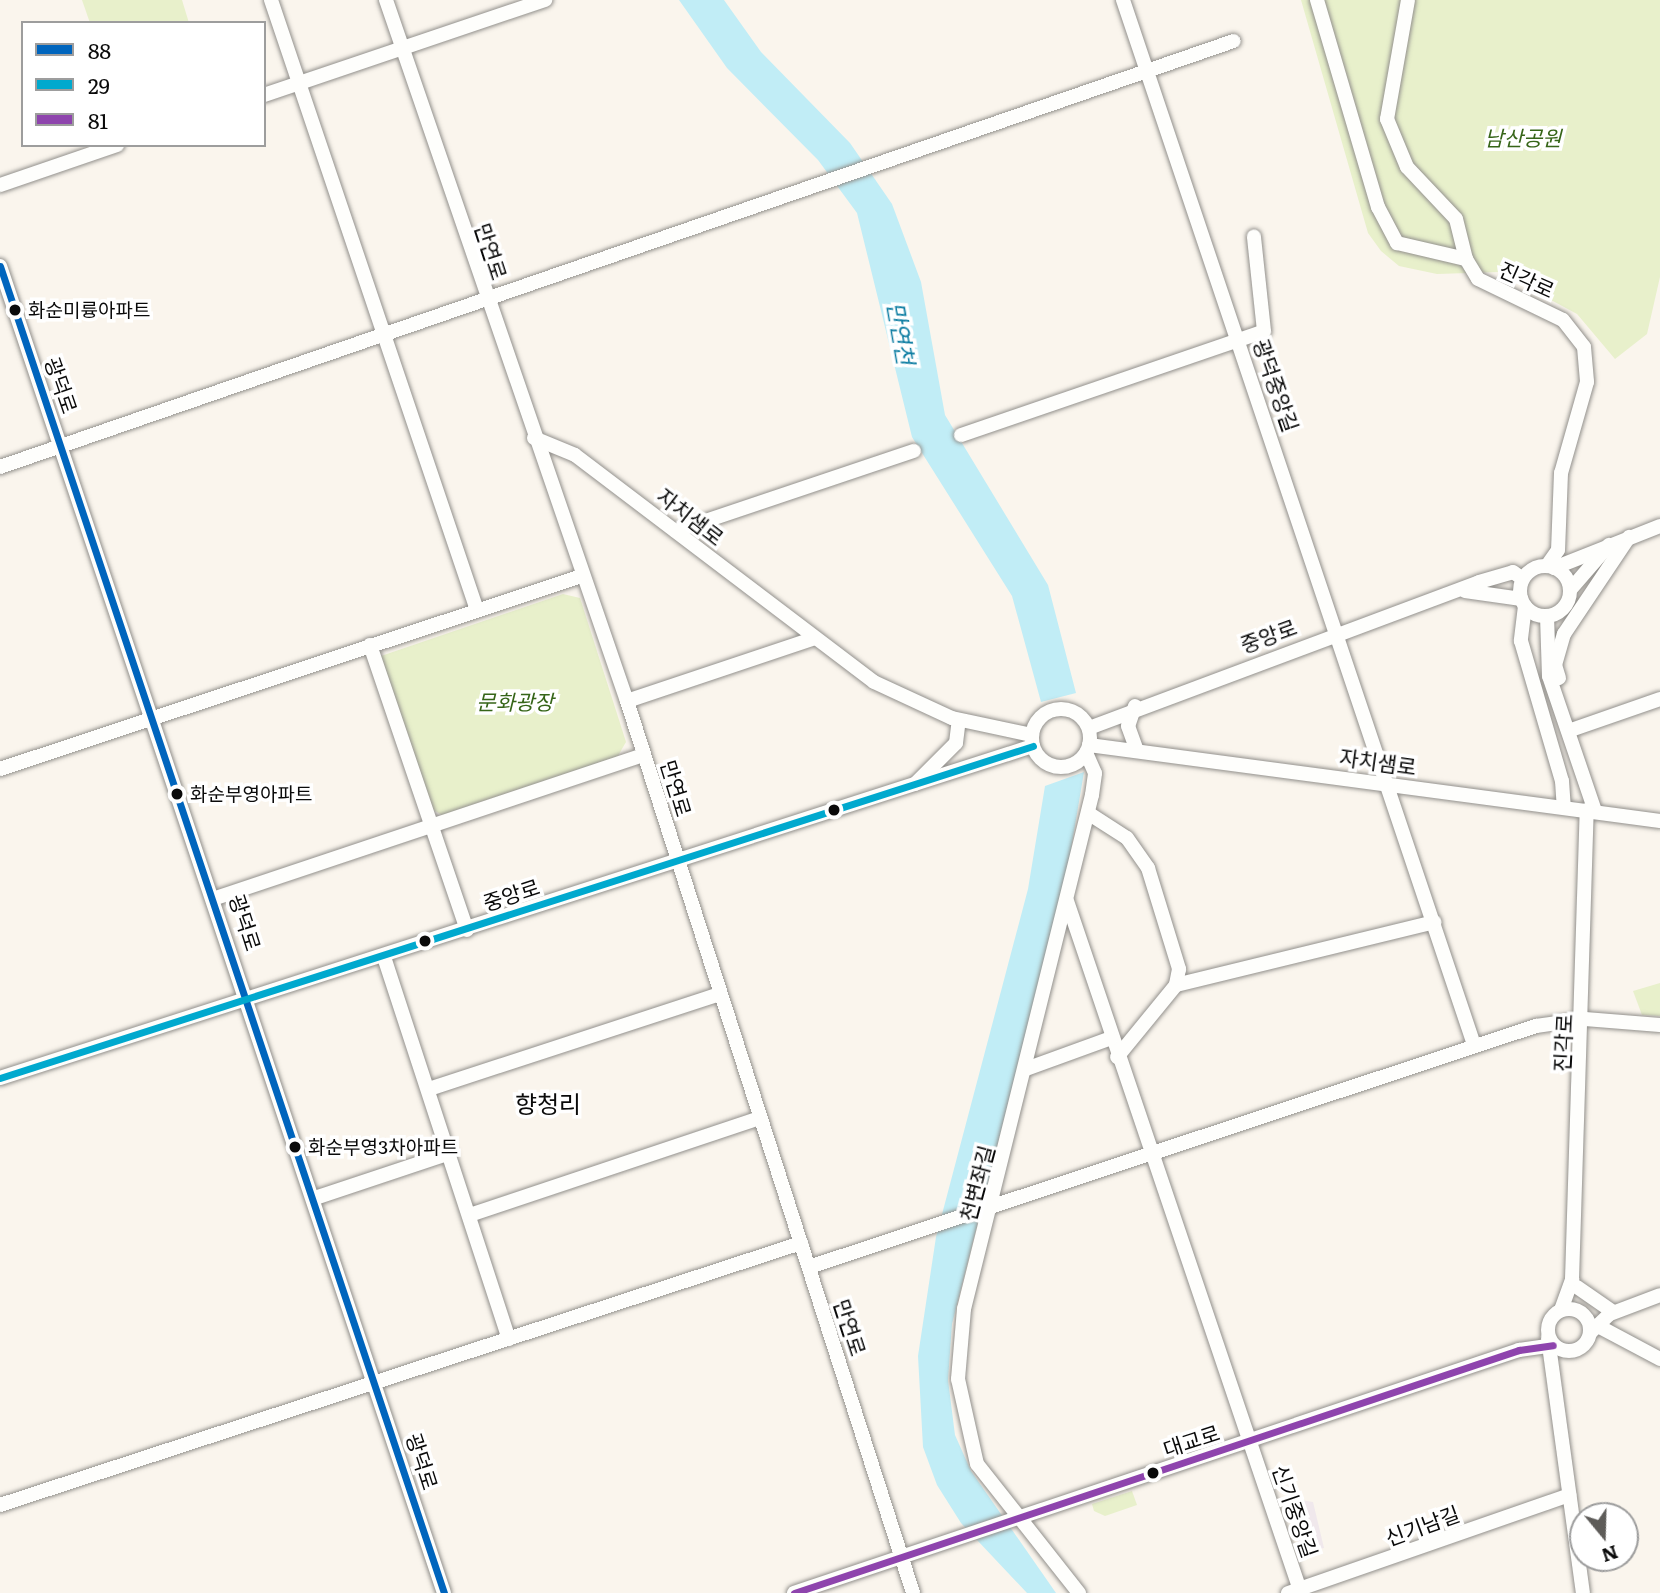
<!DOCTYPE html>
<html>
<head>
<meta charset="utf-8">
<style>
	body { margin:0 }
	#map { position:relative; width:1660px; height:1593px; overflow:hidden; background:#faf5ed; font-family:Literata,"Noto Sans KR",serif }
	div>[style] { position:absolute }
	.industrial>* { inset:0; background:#f0e8ec }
	.green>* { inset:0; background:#e8f0cb }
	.water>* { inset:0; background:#c1edf6 }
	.roads { filter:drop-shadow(0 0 2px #92908c) drop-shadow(0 0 2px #92908c) }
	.minor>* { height:14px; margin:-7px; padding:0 7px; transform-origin:7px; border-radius:7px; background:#fefefc }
	.minor>.ring { margin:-7px; padding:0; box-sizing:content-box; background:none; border:14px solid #fefefc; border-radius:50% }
	.bus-1>* { height:7px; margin:-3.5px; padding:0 3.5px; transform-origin:3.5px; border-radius:3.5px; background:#0065bd }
	.bus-2>* { height:7px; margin:-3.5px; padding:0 3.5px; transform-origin:3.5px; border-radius:3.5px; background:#00a9ce }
	.bus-3>* { height:7px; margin:-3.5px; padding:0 3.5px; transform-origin:3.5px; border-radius:3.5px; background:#8e44ad }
	.dots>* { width:19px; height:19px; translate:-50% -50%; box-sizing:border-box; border:4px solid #fff; border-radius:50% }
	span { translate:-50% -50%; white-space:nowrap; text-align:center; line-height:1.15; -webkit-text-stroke:7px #fff; paint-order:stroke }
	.bus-label { font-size:19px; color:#0a0a0a }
	.left { translate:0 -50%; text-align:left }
	.park-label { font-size:21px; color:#366518; font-style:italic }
	.street-label { font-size:21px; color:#0a0a0a }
	.water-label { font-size:23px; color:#0d7da2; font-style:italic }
	.quarter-label { font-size:24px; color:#0a0a0a }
	.legend { position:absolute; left:21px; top:21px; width:245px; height:126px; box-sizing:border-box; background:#fff; border:2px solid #9d9d9d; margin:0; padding:9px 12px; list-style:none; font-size:21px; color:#0a0a0a }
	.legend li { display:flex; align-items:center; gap:14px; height:35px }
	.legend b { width:35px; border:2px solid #9d9d9d }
	.north { position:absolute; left:1569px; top:1502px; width:70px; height:70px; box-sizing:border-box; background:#fff; border:2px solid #9d9d9d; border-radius:50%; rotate:161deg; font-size:19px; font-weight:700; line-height:28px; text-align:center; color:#0a0a0a }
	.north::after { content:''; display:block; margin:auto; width:24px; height:32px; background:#5e5c59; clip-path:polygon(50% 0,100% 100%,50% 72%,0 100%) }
</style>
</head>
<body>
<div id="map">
	<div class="industrial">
		<i style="clip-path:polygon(1282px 1497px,1313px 1502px,1324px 1548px,1302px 1553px)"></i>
	</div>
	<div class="green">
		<i style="clip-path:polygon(82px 0,182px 0,189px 23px,90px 23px)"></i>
		<i style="clip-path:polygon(1301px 0,1660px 0,1660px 277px,1647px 334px,1615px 359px,1577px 314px,1499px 272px,1437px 274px,1399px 266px,1381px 251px,1368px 233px)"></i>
		<i style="clip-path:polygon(563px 594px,580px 598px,626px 742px,615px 761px,445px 817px,432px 809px,381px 656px)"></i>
		<i style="clip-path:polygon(1660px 983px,1660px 1016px,1642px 1015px,1633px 991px)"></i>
		<i style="clip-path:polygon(1132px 1491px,1137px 1505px,1105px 1516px,1094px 1511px,1092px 1504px)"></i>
	</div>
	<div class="water">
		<i style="clip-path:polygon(679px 0,724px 0,761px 52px,850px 143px,892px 204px,921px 282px,945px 415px,1048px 585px,1076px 693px,1041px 702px,1012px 596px,912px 437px,857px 213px,818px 160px,727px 68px)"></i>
		<i style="clip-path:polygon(1084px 772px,1068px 867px,952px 1324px,948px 1380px,955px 1435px,971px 1471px,1056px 1593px,1027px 1593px,961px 1523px,937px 1485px,923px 1447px,918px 1356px,936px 1237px,1028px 889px,1045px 786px)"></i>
	</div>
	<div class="roads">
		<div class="minor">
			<i style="left:271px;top:0;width:644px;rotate:71.34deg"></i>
			<i style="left:386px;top:0;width:741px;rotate:71.03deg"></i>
			<i style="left:627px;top:701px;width:937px;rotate:72.22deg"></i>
			<i style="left:1123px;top:0;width:1102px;rotate:71.43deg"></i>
			<i style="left:1317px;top:0;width:216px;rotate:73.6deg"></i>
			<i style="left:1378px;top:207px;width:41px;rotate:62.2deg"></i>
			<i style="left:1397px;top:243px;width:71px;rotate:13.1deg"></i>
			<i style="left:1466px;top:259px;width:23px;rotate:59deg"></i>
			<i style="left:1478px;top:279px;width:94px;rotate:25.8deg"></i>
			<i style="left:1563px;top:320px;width:34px;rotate:52deg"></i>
			<i style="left:1584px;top:347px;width:35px;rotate:85deg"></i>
			<i style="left:1587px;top:382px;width:95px;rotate:105.9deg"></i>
			<i style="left:1561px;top:473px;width:77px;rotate:92.2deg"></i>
			<i style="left:1558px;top:550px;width:19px;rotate:125deg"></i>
			<i style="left:1408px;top:0;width:121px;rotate:100deg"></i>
			<i style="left:1387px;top:119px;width:52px;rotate:67.4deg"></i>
			<i style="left:1407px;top:167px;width:71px;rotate:46.7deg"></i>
			<i style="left:1456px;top:219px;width:41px;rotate:76deg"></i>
			<i style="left:264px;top:95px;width:297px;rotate:-18.7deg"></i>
			<i style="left:0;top:185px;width:124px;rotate:-18.9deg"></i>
			<i style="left:0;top:266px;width:1399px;rotate:71.5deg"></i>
			<i style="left:961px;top:435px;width:320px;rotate:-18.9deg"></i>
			<i style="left:1264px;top:331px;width:95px;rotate:-96.1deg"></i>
			<i style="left:534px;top:438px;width:44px;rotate:22.5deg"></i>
			<i style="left:575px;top:455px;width:375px;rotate:37.2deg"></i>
			<i style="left:874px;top:682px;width:86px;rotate:24.8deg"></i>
			<i style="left:952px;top:718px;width:82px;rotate:12deg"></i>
			<i style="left:0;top:467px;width:1305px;rotate:-19.05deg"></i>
			<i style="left:676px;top:531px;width:251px;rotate:-18.6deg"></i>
			<i class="ring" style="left:1520px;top:566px;width:36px;height:36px"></i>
			<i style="left:1554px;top:568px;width:114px;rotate:-21.6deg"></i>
			<i style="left:1570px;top:590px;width:60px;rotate:-49.1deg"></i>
			<i style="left:1465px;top:591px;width:57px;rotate:8.1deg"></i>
			<i style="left:1525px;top:606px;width:35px;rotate:97deg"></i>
			<i style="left:1521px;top:641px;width:146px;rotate:73.7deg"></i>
			<i style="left:1562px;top:781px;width:26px;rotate:86deg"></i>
			<i style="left:1547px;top:616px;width:60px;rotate:88.1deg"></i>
			<i style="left:1549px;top:676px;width:143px;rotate:71.2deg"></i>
			<i style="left:370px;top:645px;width:301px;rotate:71.2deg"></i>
			<i style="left:1559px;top:678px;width:14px;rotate:-107deg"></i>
			<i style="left:1555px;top:665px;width:32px;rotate:-74deg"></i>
			<i style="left:1564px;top:634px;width:117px;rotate:-56.2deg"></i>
			<i style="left:627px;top:701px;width:198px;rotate:-18.5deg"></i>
			<i style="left:1135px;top:706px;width:21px;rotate:109deg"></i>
			<i style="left:1128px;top:726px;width:23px;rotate:70deg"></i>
			<i class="ring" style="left:1032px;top:709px;width:44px;height:44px"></i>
			<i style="left:1089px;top:728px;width:416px;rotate:-20.5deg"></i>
			<i style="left:1479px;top:582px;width:35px;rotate:-16deg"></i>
			<i style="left:1513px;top:572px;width:12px;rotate:35deg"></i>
			<i style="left:1571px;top:730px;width:94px;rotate:-19.2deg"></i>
			<i style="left:1089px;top:745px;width:576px;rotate:7.58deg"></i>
			<i style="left:0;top:769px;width:613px;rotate:-18.35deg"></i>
			<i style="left:915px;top:784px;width:58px;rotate:-45deg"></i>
			<i style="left:956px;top:743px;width:23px;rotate:-83deg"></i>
			<i style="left:1088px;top:813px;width:46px;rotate:32.7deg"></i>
			<i style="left:1127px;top:838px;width:37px;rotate:55deg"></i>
			<i style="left:1148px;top:868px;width:106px;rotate:72.9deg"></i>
			<i style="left:1179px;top:969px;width:16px;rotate:101deg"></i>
			<i style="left:1176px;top:985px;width:93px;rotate:129.3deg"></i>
			<i style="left:216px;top:898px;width:451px;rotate:-18.5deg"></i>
			<i style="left:1067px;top:901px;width:730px;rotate:71.32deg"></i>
			<i style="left:384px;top:957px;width:402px;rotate:71.9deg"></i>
			<i style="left:1176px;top:985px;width:266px;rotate:-13.7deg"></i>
			<i style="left:1026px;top:1069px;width:90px;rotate:-20deg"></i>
			<i style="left:0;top:1078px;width:1085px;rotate:-17.82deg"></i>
			<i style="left:429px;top:1089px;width:305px;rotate:-18.1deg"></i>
			<i style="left:315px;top:1198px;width:142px;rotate:-18.4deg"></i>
			<i style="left:470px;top:1215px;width:306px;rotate:-18.5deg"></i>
			<i style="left:809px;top:1267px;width:766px;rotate:-18.34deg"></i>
			<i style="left:1536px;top:1026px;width:49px;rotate:-8.1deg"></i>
			<i style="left:1585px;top:1019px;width:75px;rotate:4.6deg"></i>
			<i style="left:1577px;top:1287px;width:44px;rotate:34.8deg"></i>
			<i class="ring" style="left:1548px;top:1309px;width:28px;height:28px"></i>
			<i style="left:1561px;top:1310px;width:33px;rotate:-70deg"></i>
			<i style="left:1572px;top:1279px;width:469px;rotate:-88.2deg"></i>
			<i style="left:1598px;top:1326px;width:70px;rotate:28deg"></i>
			<i style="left:1590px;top:1333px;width:28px;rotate:-44deg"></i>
			<i style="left:1610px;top:1314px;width:53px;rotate:-20.8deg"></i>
			<i style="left:1548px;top:1338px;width:257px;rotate:82.2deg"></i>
			<i style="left:0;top:1505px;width:843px;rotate:-18.11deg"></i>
			<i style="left:794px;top:1593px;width:765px;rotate:-18.53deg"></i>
			<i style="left:1519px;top:1350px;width:34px;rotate:-8deg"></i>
			<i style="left:1079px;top:1593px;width:164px;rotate:-128.3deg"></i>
			<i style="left:977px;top:1464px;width:87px;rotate:-102.6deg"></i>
			<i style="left:958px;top:1379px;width:70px;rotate:-85.1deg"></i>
			<i style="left:964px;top:1309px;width:530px;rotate:-76.02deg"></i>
			<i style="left:1092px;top:795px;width:22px;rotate:-82deg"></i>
			<i style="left:1095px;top:773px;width:22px;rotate:-114deg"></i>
			<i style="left:1288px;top:1593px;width:298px;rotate:-19.2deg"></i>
		</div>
	</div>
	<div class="bus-1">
		<i style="left:0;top:266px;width:1399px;rotate:71.5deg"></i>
	</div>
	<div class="bus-2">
		<i style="left:0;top:1078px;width:1085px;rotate:-17.82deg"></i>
	</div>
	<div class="bus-3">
		<i style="left:794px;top:1593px;width:765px;rotate:-18.53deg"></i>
		<i style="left:1519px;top:1350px;width:34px;rotate:-8deg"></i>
	</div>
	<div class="dots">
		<i style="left:15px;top:310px;background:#0a0a0a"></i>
		<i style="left:177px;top:794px;background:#0a0a0a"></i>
		<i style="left:834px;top:810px;background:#0a0a0a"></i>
		<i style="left:425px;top:941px;background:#0a0a0a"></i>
		<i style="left:295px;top:1147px;background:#0a0a0a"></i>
		<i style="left:1153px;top:1473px;background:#0a0a0a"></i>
	</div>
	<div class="bus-label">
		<span class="left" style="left:28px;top:310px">화순미륭아파트</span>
		<span class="left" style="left:190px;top:794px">화순부영아파트</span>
		<span class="left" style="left:308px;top:1147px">화순부영3차아파트</span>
	</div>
	<div class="park-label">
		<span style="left:1523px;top:137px">남산공원</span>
		<span style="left:515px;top:701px">문화광장</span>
	</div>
	<div class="street-label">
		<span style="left:492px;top:251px;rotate:72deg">만연로</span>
		<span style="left:1527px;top:279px;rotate:24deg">진각로</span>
		<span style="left:62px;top:385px;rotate:71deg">광덕로</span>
		<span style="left:1277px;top:385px;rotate:71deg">광덕중앙길</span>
		<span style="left:691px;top:516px;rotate:38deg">자치샘로</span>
		<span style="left:1268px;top:635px;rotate:-20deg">중앙로</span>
		<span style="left:1378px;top:761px;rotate:8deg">자치샘로</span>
		<span style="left:677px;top:788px;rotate:73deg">만연로</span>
		<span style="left:511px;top:894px;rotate:-18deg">중앙로</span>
		<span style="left:246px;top:922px;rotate:72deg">광덕로</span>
		<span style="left:1562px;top:1043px;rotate:-87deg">진각로</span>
		<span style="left:976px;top:1183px;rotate:-75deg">천변좌길</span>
		<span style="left:851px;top:1327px;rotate:72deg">만연로</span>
		<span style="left:1191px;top:1440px;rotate:-18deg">대교로</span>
		<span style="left:423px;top:1461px;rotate:72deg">광덕로</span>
		<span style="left:1296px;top:1511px;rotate:71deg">신기중앙길</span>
		<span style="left:1422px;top:1525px;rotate:-20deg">신기남길</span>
	</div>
	<div class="water-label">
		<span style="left:902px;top:333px;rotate:80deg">만연천</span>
	</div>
	<div class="quarter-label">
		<span style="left:548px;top:1103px">향청리</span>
	</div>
	<ul class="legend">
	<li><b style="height:9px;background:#0065bd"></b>88</li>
	<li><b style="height:9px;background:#00a9ce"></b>29</li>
	<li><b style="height:9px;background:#8e44ad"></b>81</li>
	</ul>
	<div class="north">N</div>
</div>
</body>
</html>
